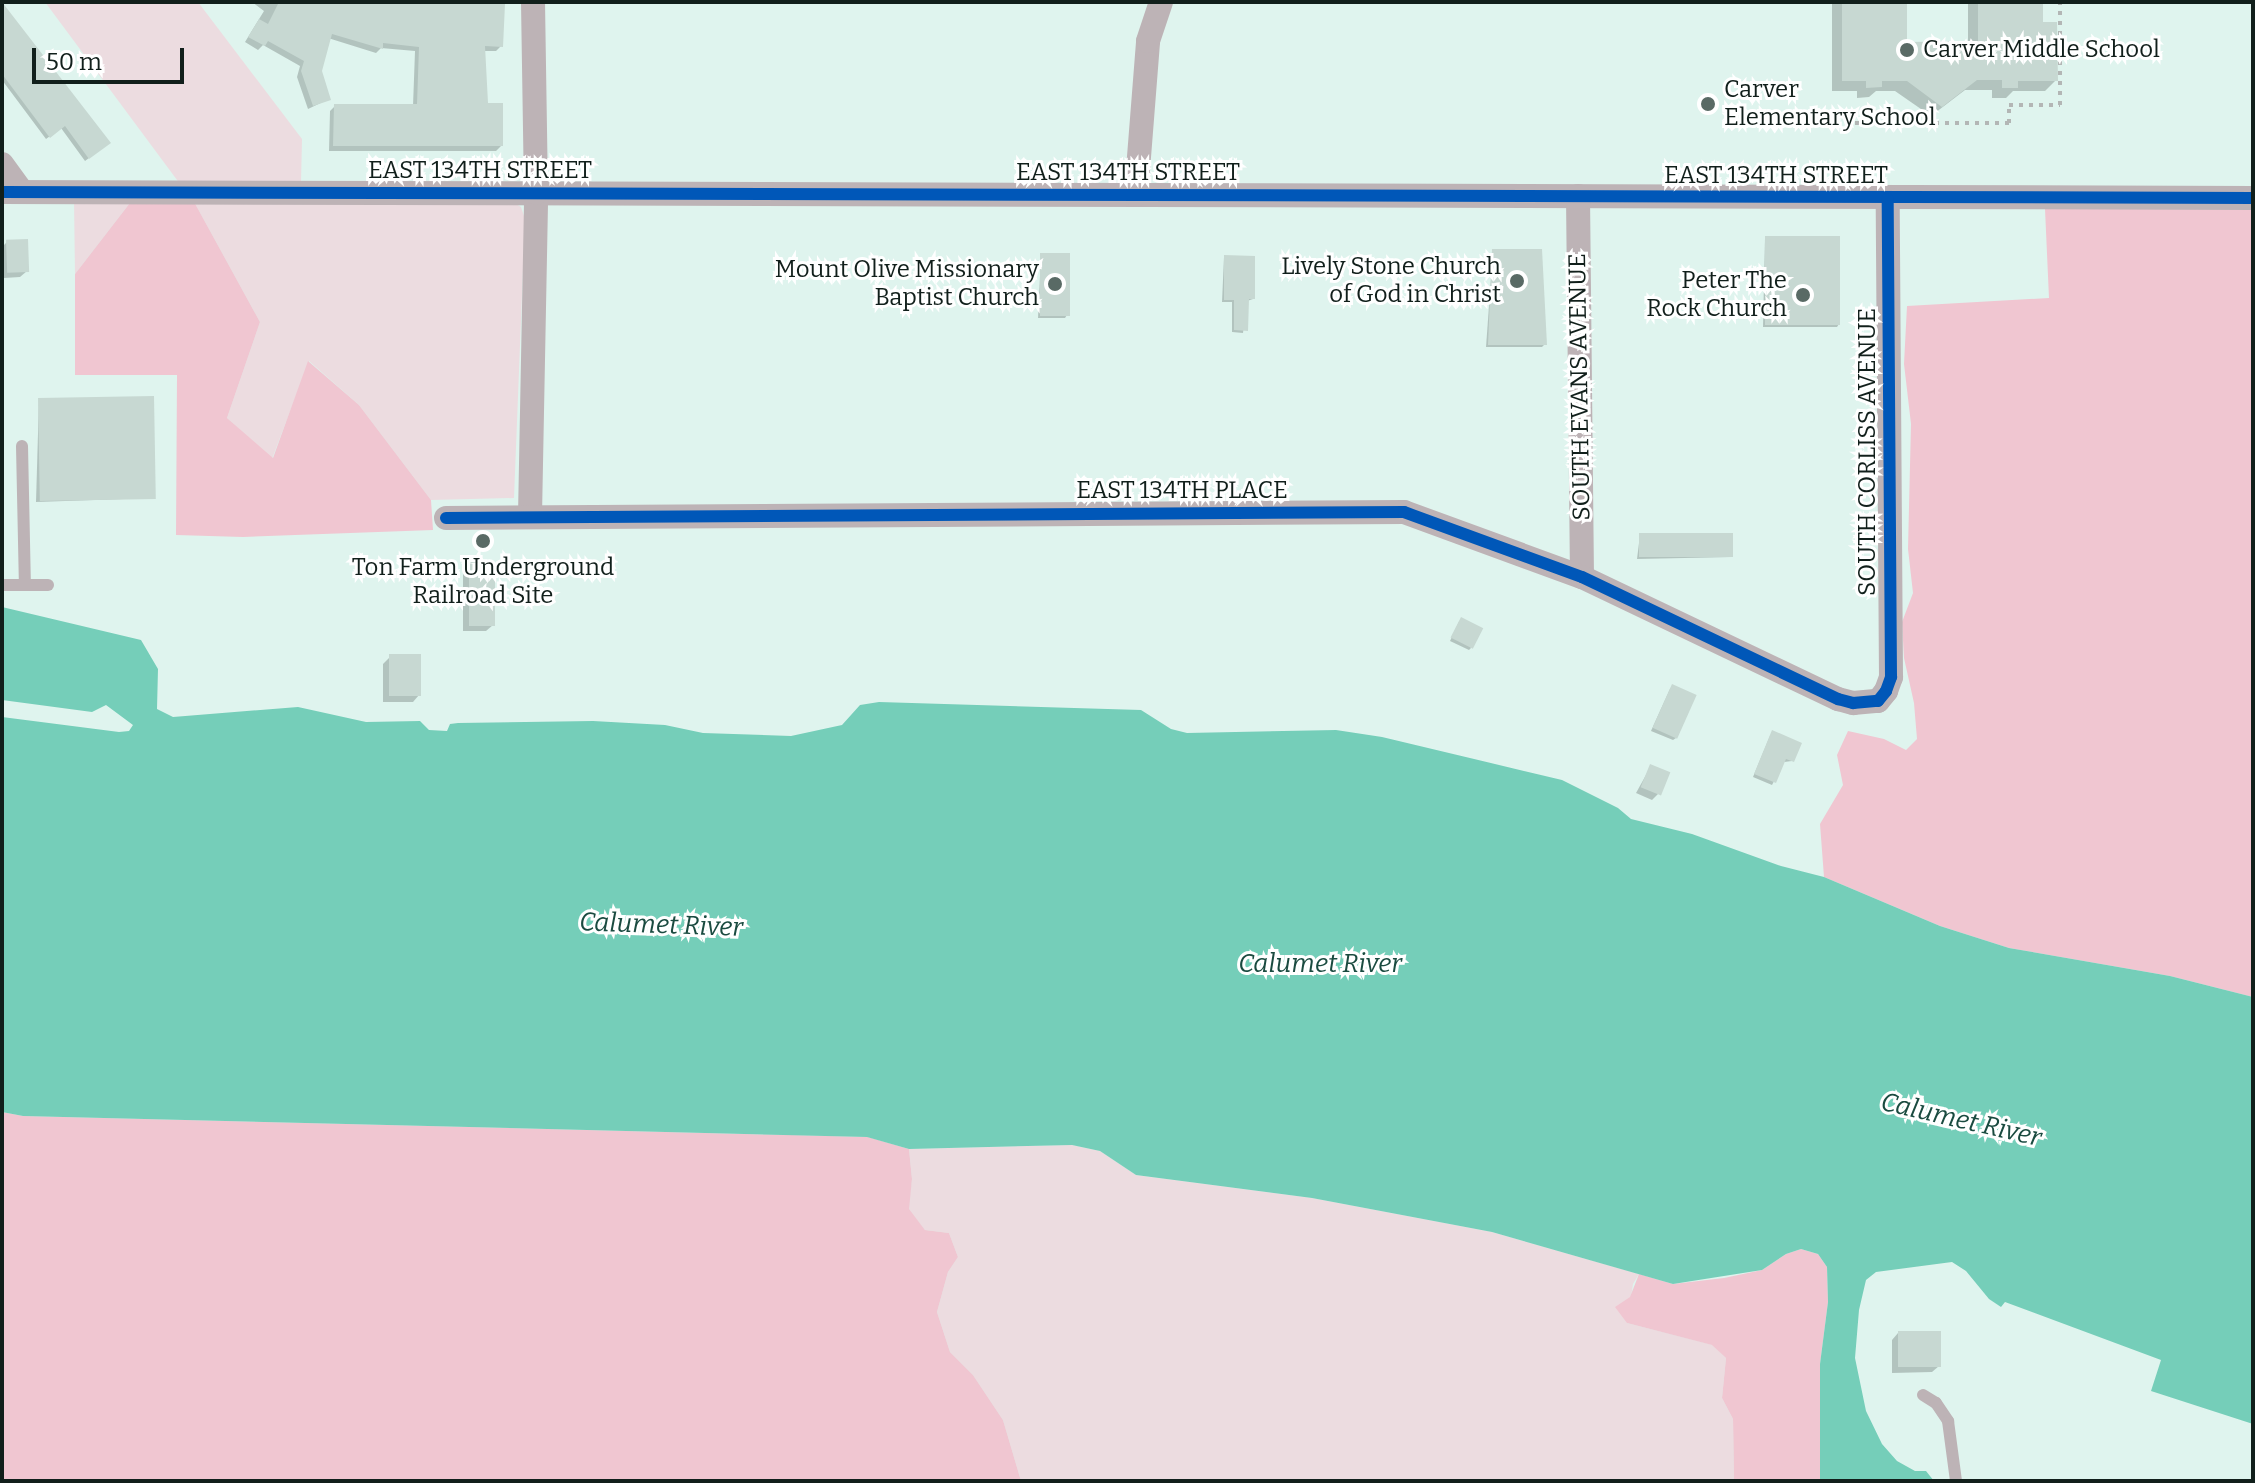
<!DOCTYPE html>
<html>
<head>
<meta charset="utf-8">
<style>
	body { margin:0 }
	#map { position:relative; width:2255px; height:1483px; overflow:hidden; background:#dff4ee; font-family:Bitter,serif }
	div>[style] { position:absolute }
	.green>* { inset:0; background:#ecdce0 }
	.forest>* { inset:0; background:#f0c6d1 }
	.water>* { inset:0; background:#75ceb9 }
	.shadow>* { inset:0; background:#0003 }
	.building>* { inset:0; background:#c7d8d2; transform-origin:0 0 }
	.path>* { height:4px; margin-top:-2px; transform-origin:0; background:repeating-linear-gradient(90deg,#b3b6b5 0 4px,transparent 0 10px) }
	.service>* { height:12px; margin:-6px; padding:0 6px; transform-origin:6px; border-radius:6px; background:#bdb3b6 }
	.minor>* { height:24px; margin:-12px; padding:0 12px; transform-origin:12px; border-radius:12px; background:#bdb3b6 }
	.cycleway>* { height:12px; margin:-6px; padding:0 6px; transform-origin:6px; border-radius:6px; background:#0057b8 }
	.dots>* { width:22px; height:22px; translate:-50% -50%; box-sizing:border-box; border:4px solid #fff; border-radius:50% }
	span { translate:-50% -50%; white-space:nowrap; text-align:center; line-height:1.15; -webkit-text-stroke:6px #fff; paint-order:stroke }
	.poi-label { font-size:24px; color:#111f1b }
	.left { translate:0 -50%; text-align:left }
	.right { translate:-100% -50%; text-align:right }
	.street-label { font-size:24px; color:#111f1b }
	.water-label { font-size:26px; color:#1a4b40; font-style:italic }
	.frame { position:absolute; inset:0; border:4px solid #111f1b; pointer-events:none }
	.scale { position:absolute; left:32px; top:48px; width:152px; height:36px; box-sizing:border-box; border:4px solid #111f1b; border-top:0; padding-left:10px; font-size:24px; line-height:28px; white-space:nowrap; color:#111f1b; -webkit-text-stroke:6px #fff; paint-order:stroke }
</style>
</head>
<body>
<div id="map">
	<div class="green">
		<i style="clip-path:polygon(45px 2px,198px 2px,302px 139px,301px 182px,180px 184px)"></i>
		<i style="clip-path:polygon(192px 198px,510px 200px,521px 207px,525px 219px,514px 498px,431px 500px,359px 405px,309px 361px,272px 459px,227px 418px,260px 322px)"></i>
		<i style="clip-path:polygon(74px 199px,133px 199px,75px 274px)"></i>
		<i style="clip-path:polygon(1072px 1145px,1100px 1151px,1136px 1175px,1312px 1198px,1492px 1232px,1639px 1274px,1633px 1284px,1627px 1323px,1713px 1345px,1726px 1358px,1722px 1398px,1733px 1419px,1734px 1481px,1021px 1481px,1003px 1420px,973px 1375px,950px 1352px,937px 1312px,948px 1272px,958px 1257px,949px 1233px,925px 1230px,908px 1209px,912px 1179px,909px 1149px)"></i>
	</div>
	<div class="forest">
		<i style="clip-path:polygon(192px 198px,260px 322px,227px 418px,273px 458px,308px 361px,359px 405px,431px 500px,433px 530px,243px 537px,176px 535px,177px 375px,75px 375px,75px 274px,133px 199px)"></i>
		<i style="clip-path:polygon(2253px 205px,2253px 997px,2170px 976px,2009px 948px,1940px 926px,1824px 877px,1820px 824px,1843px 785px,1837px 755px,1848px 731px,1884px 739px,1906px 750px,1917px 739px,1914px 703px,1904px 658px,1902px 622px,1913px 593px,1908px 549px,1911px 424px,1904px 364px,1907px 306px,2049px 298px,2045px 209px)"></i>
		<i style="clip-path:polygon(2px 1112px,23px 1116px,868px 1137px,909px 1149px,912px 1179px,909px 1209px,925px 1230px,949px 1233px,958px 1257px,948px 1272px,937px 1312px,950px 1352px,973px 1375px,1003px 1420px,1021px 1481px,2px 1481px)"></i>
		<i style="clip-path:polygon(1801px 1249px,1818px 1254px,1827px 1267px,1828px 1302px,1820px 1364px,1820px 1481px,1734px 1481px,1733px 1419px,1722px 1398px,1726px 1358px,1712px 1345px,1627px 1323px,1615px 1307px,1630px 1297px,1639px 1274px,1673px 1284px,1724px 1278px,1762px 1270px,1786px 1254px)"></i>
	</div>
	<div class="water">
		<i style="clip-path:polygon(2px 607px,141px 640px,158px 669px,157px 709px,173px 717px,298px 707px,366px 722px,420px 721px,429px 730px,447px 731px,450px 724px,458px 723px,593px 721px,665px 725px,703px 733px,791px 736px,842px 725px,860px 705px,879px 702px,1141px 710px,1171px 729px,1187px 733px,1336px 730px,1382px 737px,1562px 780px,1618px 808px,1631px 819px,1692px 834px,1781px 866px,1824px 877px,1940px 926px,2009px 948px,2170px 976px,2253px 997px,2253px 1424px,2151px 1391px,2161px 1360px,2005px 1302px,2001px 1307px,1989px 1299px,1966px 1271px,1952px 1262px,1876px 1272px,1866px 1280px,1859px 1310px,1855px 1358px,1866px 1411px,1882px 1444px,1897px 1461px,1915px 1471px,1926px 1471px,1934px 1481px,1820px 1481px,1820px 1364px,1828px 1302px,1827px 1267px,1818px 1254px,1801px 1249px,1786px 1254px,1762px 1270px,1673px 1284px,1492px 1232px,1312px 1198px,1136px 1175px,1100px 1151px,1072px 1145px,909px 1149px,867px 1137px,23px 1116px,2px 1112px,2px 717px,119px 732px,129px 731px,133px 725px,106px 705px,92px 712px,2px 700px)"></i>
	</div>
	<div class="shadow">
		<i style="clip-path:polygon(252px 2px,381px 2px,426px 6px,501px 46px,496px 51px,483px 51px,486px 105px,501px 146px,496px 151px,329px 151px,330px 111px,335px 106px,413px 106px,415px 51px,381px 48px,376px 53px,328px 38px,320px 71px,329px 99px,308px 109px,297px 77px,300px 66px,263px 45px,258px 50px,245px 42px,264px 11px)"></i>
		<i style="clip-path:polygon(1832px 2px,1905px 2px,1905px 44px,1968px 43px,1968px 2px,2041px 2px,2041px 24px,2056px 80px,2045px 91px,2013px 91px,2006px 98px,1992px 98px,1992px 90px,1965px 90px,1931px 116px,1895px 91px,1876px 91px,1869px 97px,1857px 98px,1857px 91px,1832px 91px)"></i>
		<i style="clip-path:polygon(2px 3px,105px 146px,85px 161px,61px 128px,46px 139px,2px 80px)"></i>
		<i style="clip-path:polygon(1765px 238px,1839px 324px,1837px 327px,1763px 327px)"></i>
		<i style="clip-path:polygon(7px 242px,27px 271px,20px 277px,4px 278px,2px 247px)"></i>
		<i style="clip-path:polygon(1493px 251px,1545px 344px,1542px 347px,1486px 347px)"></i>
		<i style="clip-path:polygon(1041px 255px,1067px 315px,1065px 318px,1038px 318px)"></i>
		<i style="clip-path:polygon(1224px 257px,1253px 299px,1247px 301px,1243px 333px,1232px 332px,1232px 302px,1222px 302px)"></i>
		<i style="clip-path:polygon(39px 399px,153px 498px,36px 502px)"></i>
		<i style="clip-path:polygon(1640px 535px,1732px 557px,1637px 559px)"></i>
		<i style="clip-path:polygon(469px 565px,493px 625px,486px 631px,463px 631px,463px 571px)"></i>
		<i style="clip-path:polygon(1459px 622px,1471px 648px,1469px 650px,1450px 641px)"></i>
		<i style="clip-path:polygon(390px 657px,419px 695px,413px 702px,383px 702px,383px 664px)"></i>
		<i style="clip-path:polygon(1670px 689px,1676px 738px,1673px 740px,1651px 731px)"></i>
		<i style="clip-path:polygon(1770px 736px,1799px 744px,1792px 761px,1784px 762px,1772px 785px,1753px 777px)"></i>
		<i style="clip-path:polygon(1651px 766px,1659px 793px,1652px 800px,1636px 793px)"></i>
		<i style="clip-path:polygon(1898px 1333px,1939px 1366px,1932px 1372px,1892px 1373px,1892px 1340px)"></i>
	</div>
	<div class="building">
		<i style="clip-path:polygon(2px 2px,111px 143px,89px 159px,65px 126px,50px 138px,2px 74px)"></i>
		<i style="clip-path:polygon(279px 2px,505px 4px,503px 47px,485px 46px,488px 103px,503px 103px,503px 146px,333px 146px,334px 104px,417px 104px,419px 47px,383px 43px,383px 49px,332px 34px,322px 71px,331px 100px,313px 106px,301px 71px,304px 61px,268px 41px,265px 46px,248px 37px,259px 19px,268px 24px)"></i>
		<i style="clip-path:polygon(1842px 2px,1907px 2px,1907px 42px,1978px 41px,1978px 2px,2043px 2px,2043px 22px,2057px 22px,2058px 81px,2018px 81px,2018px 88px,2002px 88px,2002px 80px,1977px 80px,1942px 107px,1907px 81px,1882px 81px,1882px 87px,1866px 88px,1866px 81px,1842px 81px)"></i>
		<i style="left:1765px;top:236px;width:75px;height:89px"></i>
		<i style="left:28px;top:239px;width:33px;height:22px;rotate:88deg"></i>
		<i style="clip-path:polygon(1492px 249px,1542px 249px,1547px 345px,1488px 345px)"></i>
		<i style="left:1040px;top:253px;width:30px;height:63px"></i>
		<i style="clip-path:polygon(1224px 255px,1255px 256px,1255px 299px,1249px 299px,1248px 331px,1234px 330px,1234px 300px,1224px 300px)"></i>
		<i style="left:154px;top:396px;width:103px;height:116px;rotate:89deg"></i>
		<i style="left:1639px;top:533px;width:94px;height:24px"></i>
		<i style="left:495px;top:562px;width:64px;height:26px;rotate:90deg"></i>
		<i style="left:1461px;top:617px;width:25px;height:23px;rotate:27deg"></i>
		<i style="left:421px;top:654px;width:42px;height:32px;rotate:90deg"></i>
		<i style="left:1672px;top:684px;width:27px;height:48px;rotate:24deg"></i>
		<i style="clip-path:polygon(1772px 730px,1802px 743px,1794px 762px,1786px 759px,1776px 783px,1754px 774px)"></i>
		<i style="left:1650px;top:764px;width:22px;height:25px;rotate:22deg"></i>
		<i style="left:1898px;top:1331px;width:43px;height:36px"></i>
	</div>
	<div class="path">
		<i style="left:1795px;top:123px;width:214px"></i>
		<i style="left:2009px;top:123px;width:18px;rotate:-90deg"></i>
		<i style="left:2009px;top:105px;width:51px"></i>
		<i style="left:2060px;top:105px;width:103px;rotate:-90deg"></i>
	</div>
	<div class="service">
		<i style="left:22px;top:446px;width:139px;rotate:88.8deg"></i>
		<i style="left:2px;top:585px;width:46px"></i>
		<i style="left:1923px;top:1395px;width:15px;rotate:32deg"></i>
		<i style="left:1936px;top:1403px;width:22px;rotate:56deg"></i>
		<i style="left:1948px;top:1421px;width:61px;rotate:82.4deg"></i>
	</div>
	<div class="minor">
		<i style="left:2px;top:164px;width:34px;rotate:54deg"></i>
		<i style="left:2px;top:192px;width:2251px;rotate:0.15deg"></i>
		<i style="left:1136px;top:195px;width:154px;rotate:-85.5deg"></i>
		<i style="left:1148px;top:41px;width:41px;rotate:-71.6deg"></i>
		<i style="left:1578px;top:196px;width:381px;rotate:89.4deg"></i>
		<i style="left:530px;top:516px;width:323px;rotate:-88.9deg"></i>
		<i style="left:536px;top:193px;width:191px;rotate:-90.9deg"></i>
		<i style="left:446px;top:518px;width:958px;rotate:-0.36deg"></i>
		<i style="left:1404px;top:512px;width:189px;rotate:20.1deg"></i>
		<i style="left:1582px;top:577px;width:284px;rotate:25.5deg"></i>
		<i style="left:1838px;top:699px;width:16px;rotate:15deg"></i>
		<i style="left:1853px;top:703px;width:25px;rotate:-5deg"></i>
		<i style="left:1878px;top:701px;width:13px;rotate:-51deg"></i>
		<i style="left:1886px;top:691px;width:15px;rotate:-70deg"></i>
		<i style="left:1891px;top:677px;width:478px;rotate:-90.4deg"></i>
	</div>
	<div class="cycleway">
		<i style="left:2px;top:192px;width:2251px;rotate:0.15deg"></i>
		<i style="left:446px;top:518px;width:958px;rotate:-0.36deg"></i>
		<i style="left:1404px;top:512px;width:189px;rotate:20.1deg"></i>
		<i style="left:1582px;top:577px;width:284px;rotate:25.5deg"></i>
		<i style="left:1838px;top:699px;width:16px;rotate:15deg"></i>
		<i style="left:1853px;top:703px;width:25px;rotate:-5deg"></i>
		<i style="left:1878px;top:701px;width:13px;rotate:-51deg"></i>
		<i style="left:1886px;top:691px;width:15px;rotate:-70deg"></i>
		<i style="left:1891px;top:677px;width:478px;rotate:-90.4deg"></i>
	</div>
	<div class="dots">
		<i style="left:1907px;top:50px;background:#596a65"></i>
		<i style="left:1708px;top:104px;background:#596a65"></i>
		<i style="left:1517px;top:281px;background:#596a65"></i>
		<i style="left:1055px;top:284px;background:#596a65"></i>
		<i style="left:1803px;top:295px;background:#596a65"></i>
		<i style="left:483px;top:541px;background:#596a65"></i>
	</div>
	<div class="poi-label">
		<span class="left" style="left:1923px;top:50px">Carver Middle School</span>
		<span class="left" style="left:1724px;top:104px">Carver<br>Elementary School</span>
		<span class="right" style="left:1501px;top:281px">Lively Stone Church<br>of God in Christ</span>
		<span class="right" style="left:1039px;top:284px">Mount Olive Missionary<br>Baptist Church</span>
		<span class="right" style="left:1787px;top:295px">Peter The<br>Rock Church</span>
		<span style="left:483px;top:582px">Ton Farm Underground<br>Railroad Site</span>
	</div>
	<div class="street-label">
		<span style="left:480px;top:171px">EAST 134TH STREET</span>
		<span style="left:1128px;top:173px">EAST 134TH STREET</span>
		<span style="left:1776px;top:176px">EAST 134TH STREET</span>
		<span style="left:1580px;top:387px;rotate:-91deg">SOUTH EVANS AVENUE</span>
		<span style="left:1868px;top:452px;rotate:-90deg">SOUTH CORLISS AVENUE</span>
		<span style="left:1182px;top:491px">EAST 134TH PLACE</span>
	</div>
	<div class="water-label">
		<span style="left:661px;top:925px;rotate:2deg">Calumet River</span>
		<span style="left:1320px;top:964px">Calumet River</span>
		<span style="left:1961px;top:1120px;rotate:13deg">Calumet River</span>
	</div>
	<div class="frame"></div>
	<div class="scale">50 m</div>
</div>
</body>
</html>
